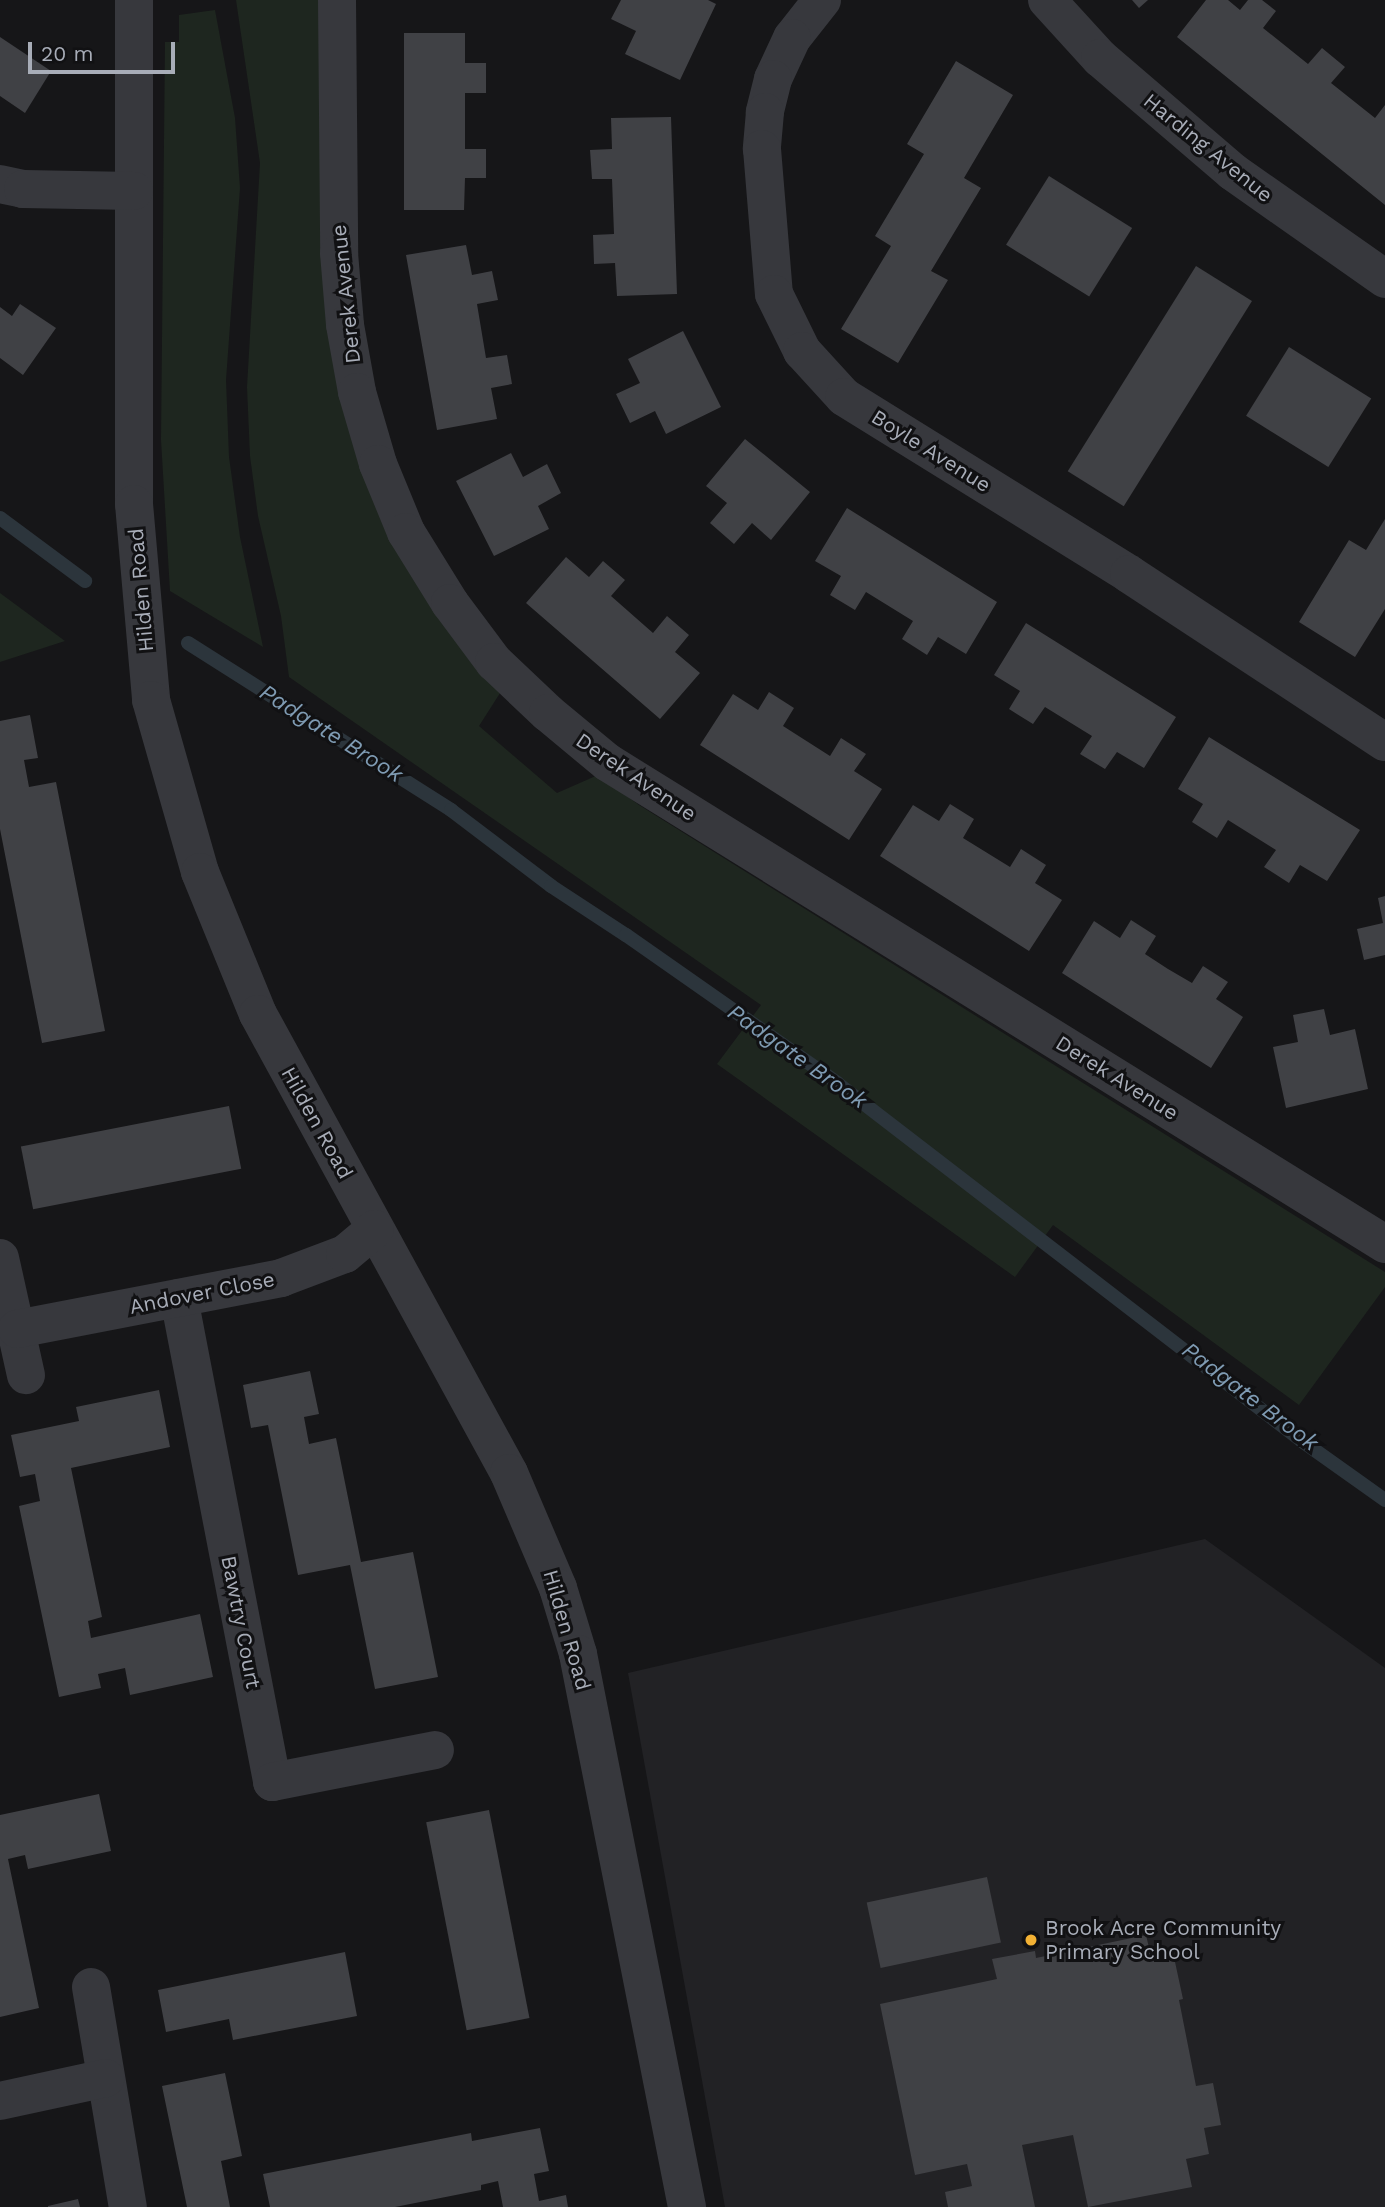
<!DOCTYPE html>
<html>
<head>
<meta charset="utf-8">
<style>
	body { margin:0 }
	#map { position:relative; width:1385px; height:2207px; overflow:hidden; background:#161618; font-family:"Work Sans",sans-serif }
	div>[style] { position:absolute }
	.built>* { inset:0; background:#222225 }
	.green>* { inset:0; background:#1e261f }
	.stream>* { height:14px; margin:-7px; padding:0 7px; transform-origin:7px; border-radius:7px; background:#2c353c }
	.building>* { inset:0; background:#404145; transform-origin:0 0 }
	.minor>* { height:38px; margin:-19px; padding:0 19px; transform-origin:19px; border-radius:19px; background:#37383d }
	.dots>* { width:19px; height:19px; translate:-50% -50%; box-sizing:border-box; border:4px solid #111113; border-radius:50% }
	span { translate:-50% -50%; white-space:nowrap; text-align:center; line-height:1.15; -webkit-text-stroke:6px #111113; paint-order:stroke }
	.street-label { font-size:21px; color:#a8adb8 }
	.poi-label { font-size:21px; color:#a8adb8 }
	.left { translate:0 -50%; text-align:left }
	.water-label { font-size:23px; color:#7f9bb3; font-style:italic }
	.scale { position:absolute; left:28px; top:42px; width:147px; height:32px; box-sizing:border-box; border:4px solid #a8adb8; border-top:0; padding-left:9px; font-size:21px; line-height:24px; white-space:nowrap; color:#a8adb8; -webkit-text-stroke:5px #111113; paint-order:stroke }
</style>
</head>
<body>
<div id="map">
	<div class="built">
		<i style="clip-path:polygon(1205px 1539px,1385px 1668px,1385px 2207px,725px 2207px,628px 1673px)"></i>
	</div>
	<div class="green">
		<i style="clip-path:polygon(236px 0,324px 0,329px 334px,502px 690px,479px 726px,557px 793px,598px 775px,639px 805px,1385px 1272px,1385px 1287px,1299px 1405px,1053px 1225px,1015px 1277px,717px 1064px,761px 1005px,289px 677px,281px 616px,258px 516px,250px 456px,247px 387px,260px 163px)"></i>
		<i style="clip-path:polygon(215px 10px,235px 118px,240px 188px,226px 380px,229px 457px,240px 537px,263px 647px,170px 591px,161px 440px,165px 42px,179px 42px,179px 15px)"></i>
		<i style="clip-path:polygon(0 592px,0 593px,65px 641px,0 662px)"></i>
	</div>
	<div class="stream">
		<i style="left:0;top:518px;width:106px;rotate:36.5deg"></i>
		<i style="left:188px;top:643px;width:312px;rotate:32.4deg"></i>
		<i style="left:451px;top:810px;width:126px;rotate:37.2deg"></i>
		<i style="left:551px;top:886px;width:90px;rotate:33.2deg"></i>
		<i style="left:626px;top:935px;width:258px;rotate:35deg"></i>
		<i style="left:837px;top:1083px;width:587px;rotate:37.59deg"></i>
		<i style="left:1302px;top:1441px;width:102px;rotate:35.4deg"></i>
	</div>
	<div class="building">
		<i style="clip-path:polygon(621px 0,708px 0,716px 4px,680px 80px,625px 54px,636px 31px,611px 19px)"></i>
		<i style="clip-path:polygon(1132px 0,1148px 0,1139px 8px)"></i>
		<i style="clip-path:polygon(1206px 0,1228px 0,1240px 10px,1248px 0,1262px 0,1276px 11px,1263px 28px,1308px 64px,1322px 48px,1345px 67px,1331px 83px,1375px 118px,1385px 105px,1385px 205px,1177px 37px)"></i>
		<i style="clip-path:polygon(404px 33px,465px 33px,465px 63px,486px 63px,486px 93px,465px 93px,465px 149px,486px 149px,486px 178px,465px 178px,464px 210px,404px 210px)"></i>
		<i style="clip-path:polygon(0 37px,51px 71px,25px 113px,0 96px)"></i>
		<i style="clip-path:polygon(956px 61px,1013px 95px,964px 178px,981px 188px,931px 271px,948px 280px,898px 363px,841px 329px,891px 246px,875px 236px,924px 154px,907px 144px)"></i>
		<i style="clip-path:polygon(671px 117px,677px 294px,617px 296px,615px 263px,594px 264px,593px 235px,614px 234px,612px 179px,592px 179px,590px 150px,612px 149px,611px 118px)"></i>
		<i style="left:1049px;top:176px;width:98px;height:81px;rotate:32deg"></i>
		<i style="clip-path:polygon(466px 245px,472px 275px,492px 271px,498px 300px,477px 304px,486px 358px,507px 355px,512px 384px,491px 388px,497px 419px,437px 430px,406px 255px)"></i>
		<i style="left:1196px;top:266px;width:66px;height:242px;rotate:32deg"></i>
		<i style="clip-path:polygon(20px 304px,56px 328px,23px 375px,0 358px,0 307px,12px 316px)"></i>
		<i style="clip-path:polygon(683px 331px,721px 407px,666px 434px,655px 411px,630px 423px,616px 394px,640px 383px,628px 359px)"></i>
		<i style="left:1289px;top:347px;width:97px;height:81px;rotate:32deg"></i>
		<i style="clip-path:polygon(745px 439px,810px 492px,771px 540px,752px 523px,734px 544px,710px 523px,727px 503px,706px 486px)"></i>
		<i style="clip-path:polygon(511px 453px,523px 477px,547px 464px,561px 493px,538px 506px,549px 529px,494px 556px,456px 481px)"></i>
		<i style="clip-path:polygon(847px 508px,997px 602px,966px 654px,938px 637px,927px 655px,902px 639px,913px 621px,866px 592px,855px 610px,830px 595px,841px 576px,815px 561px)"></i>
		<i style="clip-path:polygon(1385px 519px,1385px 609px,1355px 657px,1299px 622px,1349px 540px,1366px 550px)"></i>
		<i style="clip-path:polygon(566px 557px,589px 577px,603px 561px,625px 580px,611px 596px,653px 633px,667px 616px,689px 635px,675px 652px,700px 673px,660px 719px,526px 603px)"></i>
		<i style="clip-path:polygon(1026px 623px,1176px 717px,1144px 768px,1117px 752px,1105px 769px,1080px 754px,1092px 736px,1045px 707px,1033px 724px,1009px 709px,1020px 691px,994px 675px)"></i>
		<i style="clip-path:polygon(769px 692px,794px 708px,783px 726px,830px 756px,841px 738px,866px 754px,854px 771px,882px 789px,849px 840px,700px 745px,733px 694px,758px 710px)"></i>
		<i style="clip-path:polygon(30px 715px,38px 758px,24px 760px,29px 787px,56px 782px,105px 1031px,42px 1043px,0 829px,0 721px)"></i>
		<i style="clip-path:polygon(1209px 737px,1360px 830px,1327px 881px,1300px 865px,1289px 883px,1264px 867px,1276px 850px,1228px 820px,1217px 838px,1192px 822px,1203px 804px,1178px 789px)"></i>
		<i style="clip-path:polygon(950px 804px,974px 819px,963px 838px,1010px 867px,1021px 849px,1046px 865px,1035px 883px,1062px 900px,1029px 951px,880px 856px,913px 805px,939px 821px)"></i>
		<i style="clip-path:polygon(1385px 896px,1385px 955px,1364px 960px,1357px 929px,1383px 923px,1378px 898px)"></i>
		<i style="clip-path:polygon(1131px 920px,1156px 936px,1145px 954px,1168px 969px,1192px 983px,1203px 966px,1228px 982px,1216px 999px,1243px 1017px,1211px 1068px,1062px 973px,1094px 921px,1120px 938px)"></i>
		<i style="clip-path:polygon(1324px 1009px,1330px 1035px,1355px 1029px,1368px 1089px,1286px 1108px,1273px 1047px,1298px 1042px,1293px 1015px)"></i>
		<i style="left:229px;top:1106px;width:64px;height:212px;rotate:79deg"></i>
		<i style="clip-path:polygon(310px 1371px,319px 1414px,304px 1417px,309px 1444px,336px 1438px,361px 1562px,413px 1552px,438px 1677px,375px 1689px,350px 1565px,298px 1575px,268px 1425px,251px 1428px,243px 1385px)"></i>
		<i style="clip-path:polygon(159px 1390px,170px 1447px,71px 1468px,102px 1617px,88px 1621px,91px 1638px,200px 1614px,213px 1677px,130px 1695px,125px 1668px,98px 1674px,101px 1688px,59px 1697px,19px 1506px,40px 1501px,35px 1474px,20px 1477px,11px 1435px,79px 1421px,76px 1407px)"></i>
		<i style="clip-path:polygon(99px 1794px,111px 1851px,28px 1869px,25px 1855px,8px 1859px,39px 2008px,0 2017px,0 1815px)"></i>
		<i style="left:489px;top:1810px;width:212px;height:64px;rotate:79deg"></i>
		<i style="left:987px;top:1877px;width:67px;height:123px;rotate:78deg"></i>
		<i style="clip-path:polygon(1146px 1935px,1150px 1952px,1172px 1948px,1183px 1999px,1179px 2000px,1196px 2086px,1213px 2083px,1221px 2125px,1204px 2128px,1209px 2154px,1186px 2159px,1192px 2187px,1088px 2207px,1073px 2135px,1022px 2145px,1035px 2207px,948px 2207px,945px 2192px,972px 2186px,967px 2164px,915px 2175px,880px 2004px,997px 1979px,992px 1959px,1035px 1951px,1036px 1958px)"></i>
		<i style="clip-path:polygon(345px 1952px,357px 2016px,233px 2040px,229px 2019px,166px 2032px,158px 1990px)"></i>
		<i style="clip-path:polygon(225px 2073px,242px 2156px,221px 2161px,230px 2207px,187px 2207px,162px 2086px)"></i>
		<i style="clip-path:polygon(540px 2128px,549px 2171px,534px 2174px,539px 2201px,566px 2195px,568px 2207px,503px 2207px,498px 2181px,481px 2185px,481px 2190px,395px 2207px,270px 2207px,263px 2174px,471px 2133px,472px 2141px)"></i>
		<i style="clip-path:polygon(78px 2199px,80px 2207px,48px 2207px,48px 2206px)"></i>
	</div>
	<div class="minor">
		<i style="left:134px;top:0;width:504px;rotate:90deg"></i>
		<i style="left:134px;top:504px;width:197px;rotate:85deg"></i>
		<i style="left:151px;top:700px;width:179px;rotate:74.1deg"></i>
		<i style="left:200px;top:872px;width:153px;rotate:67.8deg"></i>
		<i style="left:258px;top:1014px;width:523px;rotate:61.33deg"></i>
		<i style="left:509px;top:1473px;width:125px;rotate:66.9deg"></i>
		<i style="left:558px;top:1588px;width:69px;rotate:73.1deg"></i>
		<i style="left:578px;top:1654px;width:564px;rotate:78.85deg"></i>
		<i style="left:337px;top:0;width:253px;rotate:89.5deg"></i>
		<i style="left:339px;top:253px;width:72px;rotate:85.2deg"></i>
		<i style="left:345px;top:325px;width:68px;rotate:79.8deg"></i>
		<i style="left:357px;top:392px;width:75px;rotate:73.7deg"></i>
		<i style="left:378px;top:464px;width:74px;rotate:67.6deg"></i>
		<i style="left:406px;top:532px;width:84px;rotate:58.2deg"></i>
		<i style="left:450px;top:603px;width:74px;rotate:53.3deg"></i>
		<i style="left:494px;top:662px;width:74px;rotate:43.4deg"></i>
		<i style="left:548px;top:713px;width:77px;rotate:39.7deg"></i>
		<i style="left:607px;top:762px;width:915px;rotate:31.78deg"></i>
		<i style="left:822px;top:0;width:48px;rotate:128.3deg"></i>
		<i style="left:792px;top:38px;width:45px;rotate:114.9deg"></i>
		<i style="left:773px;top:79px;width:34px;rotate:104deg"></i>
		<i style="left:765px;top:112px;width:37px;rotate:95deg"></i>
		<i style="left:762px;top:149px;width:145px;rotate:85.3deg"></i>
		<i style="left:774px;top:294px;width:64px;rotate:63.8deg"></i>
		<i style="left:802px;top:351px;width:62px;rotate:47.6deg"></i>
		<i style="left:844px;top:397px;width:335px;rotate:31.8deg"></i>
		<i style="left:1129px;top:574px;width:306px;rotate:33.3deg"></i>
		<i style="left:1047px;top:0;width:79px;rotate:47.6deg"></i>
		<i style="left:1100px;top:58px;width:175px;rotate:40.6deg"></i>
		<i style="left:1233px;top:172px;width:186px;rotate:35.1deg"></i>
		<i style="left:0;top:184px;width:24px;rotate:12deg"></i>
		<i style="left:23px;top:189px;width:111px;rotate:1deg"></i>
		<i style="left:0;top:1258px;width:120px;rotate:77.5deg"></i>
		<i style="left:179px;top:1298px;width:493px;rotate:79.1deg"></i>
		<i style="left:272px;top:1782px;width:166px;rotate:-11.1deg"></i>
		<i style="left:17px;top:1329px;width:269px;rotate:-10.9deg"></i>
		<i style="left:281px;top:1278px;width:68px;rotate:-20.6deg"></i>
		<i style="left:345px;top:1254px;width:39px;rotate:-40deg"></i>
		<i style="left:91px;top:1987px;width:223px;rotate:80.5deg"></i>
		<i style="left:0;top:2101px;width:108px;rotate:-12.2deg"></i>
	</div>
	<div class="dots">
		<i style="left:1031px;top:1940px;background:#f2b134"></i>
	</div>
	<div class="street-label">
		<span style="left:1208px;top:148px;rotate:39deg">Harding Avenue</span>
		<span style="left:346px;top:294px;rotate:-96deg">Derek Avenue</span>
		<span style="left:931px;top:451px;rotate:32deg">Boyle Avenue</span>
		<span style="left:141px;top:590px;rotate:-95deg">Hilden Road</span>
		<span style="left:636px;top:777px;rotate:34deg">Derek Avenue</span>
		<span style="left:1117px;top:1078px;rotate:32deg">Derek Avenue</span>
		<span style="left:317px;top:1123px;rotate:61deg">Hilden Road</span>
		<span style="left:202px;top:1293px;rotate:-11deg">Andover Close</span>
		<span style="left:241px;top:1622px;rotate:79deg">Bawtry Court</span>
		<span style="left:567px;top:1630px;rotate:74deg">Hilden Road</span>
	</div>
	<div class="poi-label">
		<span class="left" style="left:1045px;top:1940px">Brook Acre Community<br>Primary School</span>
	</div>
	<div class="water-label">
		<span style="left:331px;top:734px;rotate:32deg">Padgate Brook</span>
		<span style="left:797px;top:1057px;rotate:35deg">Padgate Brook</span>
		<span style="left:1250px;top:1397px;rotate:37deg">Padgate Brook</span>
	</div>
	<div class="scale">20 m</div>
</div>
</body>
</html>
